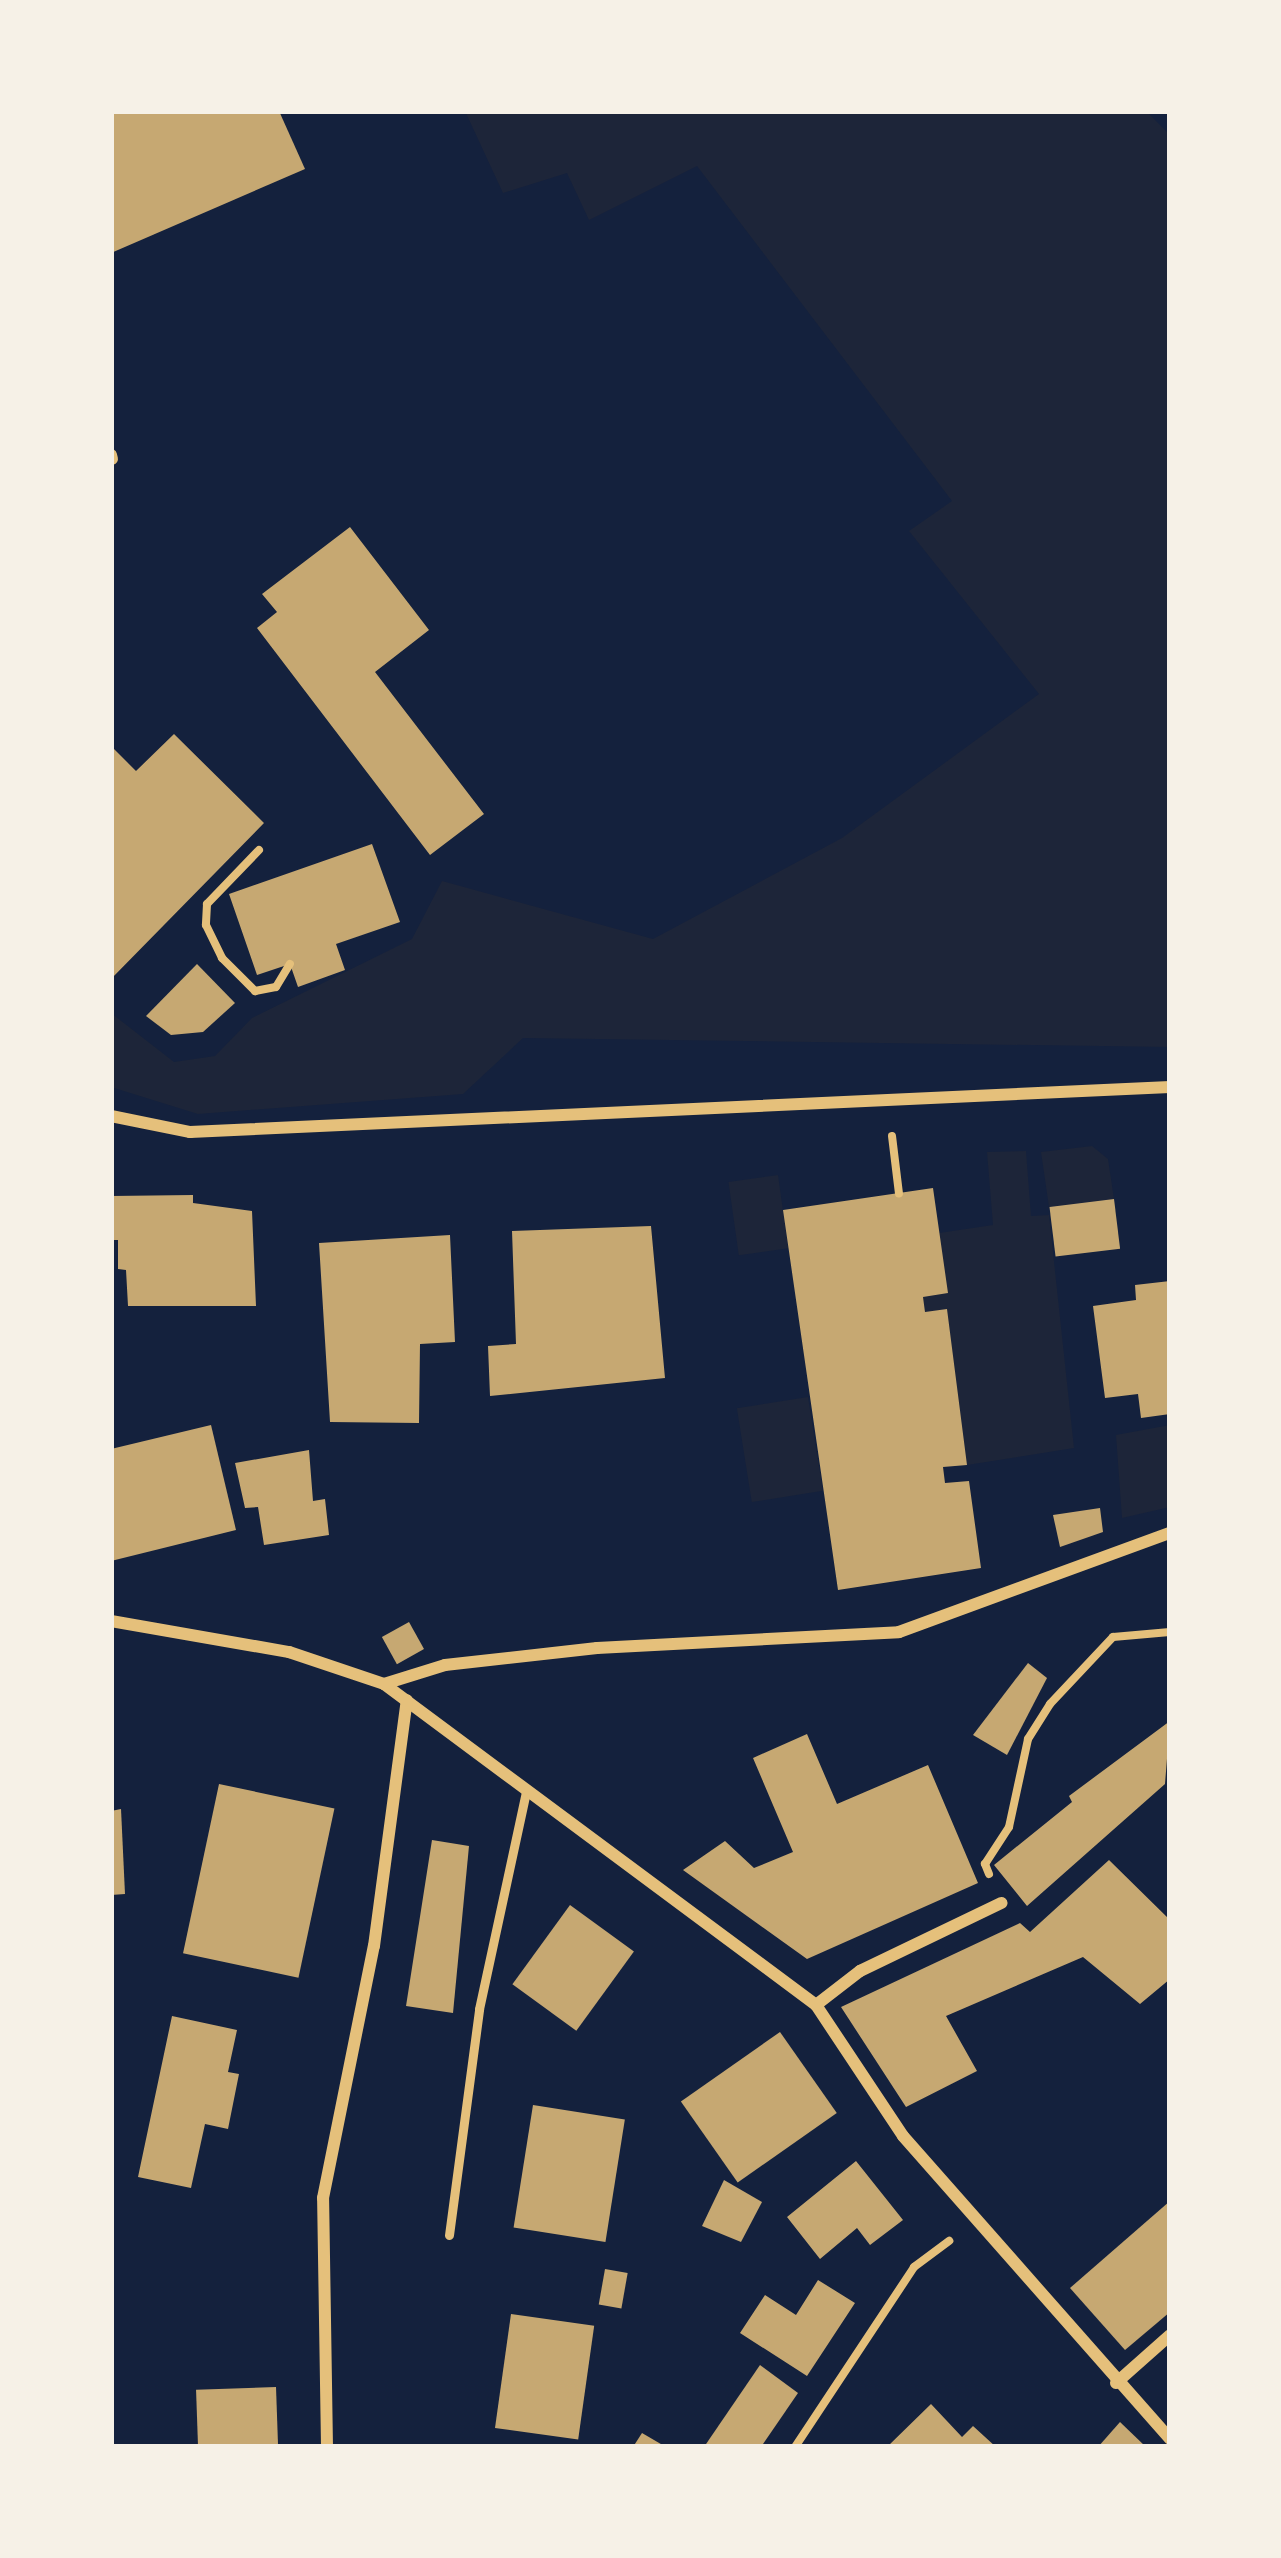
<!DOCTYPE html>
<html>
<head>
<meta charset="utf-8">
<style>
	body { margin:0 }
	#map { position:relative; width:1281px; height:2558px; overflow:hidden; background:#14213d; font-family:Montserrat,sans-serif }
	div>[style] { position:absolute }
	.green>* { inset:0; background:#1d2539; transform-origin:0 0 }
	.building>* { inset:0; background:#c6a872; transform-origin:0 0 }
	.path>* { height:8px; margin:-4px; padding:0 4px; transform-origin:4px; border-radius:4px; background:#e5c07b }
	.service>* { height:9px; margin:-4.5px; padding:0 4.5px; transform-origin:4.5px; border-radius:4.5px; background:#e5c07b }
	.minor>* { height:12px; margin:-6px; padding:0 6px; transform-origin:6px; border-radius:6px; background:#e5c07b }
	span { translate:-50% -50%; white-space:nowrap; text-align:center; line-height:1.15; -webkit-text-stroke:10px #f6f1e7; paint-order:stroke }
	.frame { position:absolute; inset:0; border:114px solid #f6f1e7; pointer-events:none }
</style>
</head>
<body>
<div id="map">
	<div class="green">
		<i style="clip-path:polygon(465px 111px,1146px 111px,1170px 135px,1170px 1047px,523px 1038px,463px 1094px,198px 1114px,111px 1087px,111px 1013px,174px 1062px,215px 1056px,252px 1018px,412px 939px,442px 881px,653px 939px,842px 838px,1039px 694px,909px 531px,952px 501px,697px 166px,589px 220px,567px 173px,503px 193px)"></i>
		<i style="clip-path:polygon(1092px 1146px,1108px 1159px,1114px 1199px,1049px 1207px,1041px 1152px)"></i>
		<i style="clip-path:polygon(1026px 1151px,1031px 1216px,1049px 1215px,1074px 1448px,967px 1465px,947px 1310px,925px 1312px,923px 1297px,947px 1293px,939px 1233px,993px 1225px,987px 1152px)"></i>
		<i style="left:778px;top:1175px;width:74px;height:50px;rotate:82deg"></i>
		<i style="left:808px;top:1397px;width:95px;height:72px;rotate:81deg"></i>
		<i style="clip-path:polygon(1170px 1425px,1170px 1507px,1122px 1518px,1116px 1435px)"></i>
	</div>
	<div class="building">
		<i style="clip-path:polygon(111px 111px,279px 111px,305px 169px,111px 253px)"></i>
		<i style="clip-path:polygon(350px 527px,429px 630px,375px 672px,484px 814px,430px 855px,257px 628px,277px 612px,262px 594px)"></i>
		<i style="clip-path:polygon(174px 734px,264px 823px,111px 979px,111px 746px,136px 771px)"></i>
		<i style="clip-path:polygon(372px 844px,400px 922px,336px 944px,345px 970px,298px 987px,290px 964px,257px 975px,229px 894px)"></i>
		<i style="clip-path:polygon(197px 964px,235px 1003px,203px 1032px,171px 1035px,146px 1016px)"></i>
		<i style="clip-path:polygon(933px 1188px,948px 1293px,923px 1297px,925px 1312px,947px 1309px,967px 1465px,943px 1467px,945px 1483px,969px 1481px,981px 1568px,838px 1590px,783px 1210px)"></i>
		<i style="clip-path:polygon(193px 1195px,193px 1203px,252px 1211px,256px 1306px,128px 1306px,126px 1270px,118px 1269px,118px 1240px,111px 1240px,111px 1196px)"></i>
		<i style="left:1114px;top:1199px;width:50px;height:65px;rotate:83deg"></i>
		<i style="clip-path:polygon(651px 1226px,665px 1378px,490px 1396px,488px 1346px,516px 1344px,512px 1231px)"></i>
		<i style="clip-path:polygon(450px 1235px,455px 1342px,420px 1344px,419px 1423px,330px 1422px,319px 1243px)"></i>
		<i style="clip-path:polygon(1170px 1281px,1170px 1414px,1141px 1418px,1138px 1394px,1105px 1398px,1093px 1306px,1136px 1300px,1135px 1285px)"></i>
		<i style="clip-path:polygon(211px 1425px,236px 1530px,111px 1561px,111px 1449px)"></i>
		<i style="clip-path:polygon(309px 1450px,313px 1501px,325px 1499px,329px 1535px,264px 1545px,258px 1507px,245px 1508px,235px 1463px)"></i>
		<i style="clip-path:polygon(1100px 1508px,1103px 1532px,1060px 1547px,1053px 1515px)"></i>
		<i style="left:409px;top:1622px;width:31px;height:31px;rotate:61deg"></i>
		<i style="clip-path:polygon(1028px 1663px,1047px 1678px,1007px 1755px,973px 1735px)"></i>
		<i style="clip-path:polygon(1170px 1721px,1165px 1784px,1027px 1906px,994px 1865px,1072px 1802px,1069px 1796px)"></i>
		<i style="clip-path:polygon(807px 1734px,837px 1804px,928px 1765px,978px 1883px,807px 1959px,683px 1870px,725px 1841px,754px 1868px,793px 1852px,753px 1758px)"></i>
		<i style="left:219px;top:1784px;width:118px;height:173px;rotate:12deg"></i>
		<i style="clip-path:polygon(121px 1809px,125px 1894px,111px 1895px,111px 1811px)"></i>
		<i style="clip-path:polygon(432px 1840px,469px 1846px,453px 2013px,406px 2006px)"></i>
		<i style="clip-path:polygon(1109px 1860px,1170px 1920px,1170px 1979px,1140px 2004px,1083px 1957px,946px 2016px,977px 2071px,906px 2107px,841px 2007px,1020px 1923px,1030px 1932px)"></i>
		<i style="left:570px;top:1905px;width:79px;height:98px;rotate:36deg"></i>
		<i style="clip-path:polygon(172px 2016px,237px 2030px,228px 2072px,239px 2074px,228px 2129px,205px 2124px,191px 2188px,138px 2177px)"></i>
		<i style="left:780px;top:2032px;width:99px;height:121px;rotate:55deg"></i>
		<i style="left:533px;top:2105px;width:93px;height:124px;rotate:9deg"></i>
		<i style="clip-path:polygon(856px 2161px,903px 2220px,870px 2245px,857px 2228px,820px 2259px,787px 2217px)"></i>
		<i style="clip-path:polygon(724px 2180px,762px 2202px,741px 2242px,702px 2226px)"></i>
		<i style="clip-path:polygon(1170px 2201px,1170px 2312px,1125px 2350px,1070px 2288px)"></i>
		<i style="left:605px;top:2269px;width:23px;height:36px;rotate:10deg"></i>
		<i style="clip-path:polygon(818px 2280px,855px 2303px,807px 2376px,740px 2333px,765px 2295px,796px 2315px)"></i>
		<i style="left:511px;top:2314px;width:84px;height:115px;rotate:8deg"></i>
		<i style="clip-path:polygon(760px 2365px,798px 2393px,761px 2447px,704px 2447px)"></i>
		<i style="left:276px;top:2387px;width:60px;height:80px;rotate:88deg"></i>
		<i style="clip-path:polygon(931px 2404px,962px 2437px,973px 2426px,996px 2447px,887px 2447px)"></i>
		<i style="clip-path:polygon(1120px 2422px,1146px 2447px,1098px 2447px)"></i>
		<i style="clip-path:polygon(642px 2433px,666px 2447px,633px 2447px)"></i>
	</div>
	<div class="path">
		<i style="left:259px;top:850px;width:75px;rotate:133.9deg"></i>
		<i style="left:207px;top:904px;width:21px;rotate:93deg"></i>
		<i style="left:206px;top:925px;width:37px;rotate:64deg"></i>
		<i style="left:222px;top:958px;width:47px;rotate:45deg"></i>
		<i style="left:255px;top:991px;width:21px;rotate:-11deg"></i>
		<i style="left:276px;top:987px;width:27px;rotate:-59deg"></i>
		<i style="left:892px;top:1136px;width:58px;rotate:83.1deg"></i>
		<i style="left:989px;top:1874px;width:11px;rotate:-112deg"></i>
		<i style="left:985px;top:1864px;width:44px;rotate:-57deg"></i>
		<i style="left:1009px;top:1827px;width:90px;rotate:-77.8deg"></i>
		<i style="left:1028px;top:1739px;width:41px;rotate:-57.8deg"></i>
		<i style="left:1050px;top:1704px;width:92px;rotate:-46.8deg"></i>
		<i style="left:1113px;top:1637px;width:57px;rotate:-5deg"></i>
		<i style="left:795px;top:2447px;width:216px;rotate:-56.5deg"></i>
		<i style="left:914px;top:2267px;width:44px;rotate:-36.6deg"></i>
	</div>
	<div class="service">
		<i style="left:449px;top:2235px;width:228px;rotate:-82.4deg"></i>
		<i style="left:479px;top:2009px;width:222px;rotate:-77.8deg"></i>
	</div>
	<div class="minor">
		<i style="left:111px;top:455px;width:4px;rotate:76deg"></i>
		<i style="left:111px;top:1116px;width:81px;rotate:11.4deg"></i>
		<i style="left:190px;top:1132px;width:981px;rotate:-2.63deg"></i>
		<i style="left:111px;top:1621px;width:181px;rotate:9.9deg"></i>
		<i style="left:289px;top:1652px;width:100px;rotate:18.6deg"></i>
		<i style="left:384px;top:1684px;width:538px;rotate:36.61deg"></i>
		<i style="left:816px;top:2005px;width:157px;rotate:56.4deg"></i>
		<i style="left:903px;top:2136px;width:404px;rotate:48.6deg"></i>
		<i style="left:384px;top:1684px;width:64px;rotate:-17.3deg"></i>
		<i style="left:445px;top:1665px;width:153px;rotate:-6.4deg"></i>
		<i style="left:597px;top:1648px;width:302px;rotate:-3deg"></i>
		<i style="left:899px;top:1632px;width:289px;rotate:-20.1deg"></i>
		<i style="left:816px;top:2005px;width:56px;rotate:-37.7deg"></i>
		<i style="left:860px;top:1971px;width:157px;rotate:-25.7deg"></i>
		<i style="left:1116px;top:2383px;width:72px;rotate:-41.6deg"></i>
		<i style="left:327px;top:2447px;width:249px;rotate:-90.9deg"></i>
		<i style="left:323px;top:2198px;width:257px;rotate:-78.6deg"></i>
		<i style="left:374px;top:1946px;width:248px;rotate:-82.4deg"></i>
	</div>
	<div class="frame"></div>
</div>
</body>
</html>
